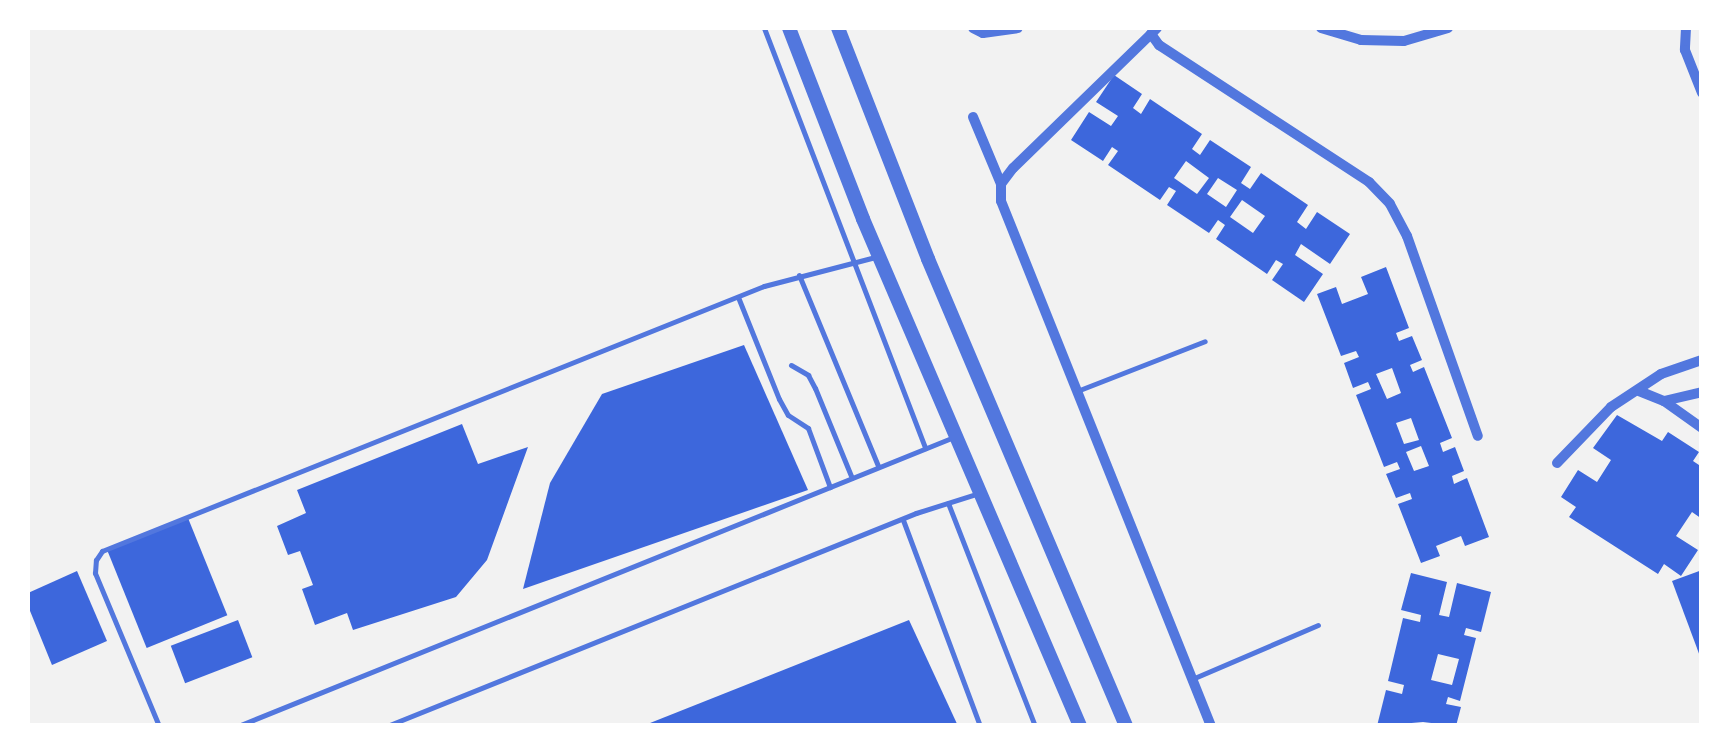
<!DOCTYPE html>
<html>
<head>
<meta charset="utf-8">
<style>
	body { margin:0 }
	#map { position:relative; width:1729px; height:753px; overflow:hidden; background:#f2f2f2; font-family:Inter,sans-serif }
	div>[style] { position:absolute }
	.building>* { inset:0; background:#3d67dc; transform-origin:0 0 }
	.service>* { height:5px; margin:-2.5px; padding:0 2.5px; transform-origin:2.5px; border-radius:2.5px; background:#5277de }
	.minor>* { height:10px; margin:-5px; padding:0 5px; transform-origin:5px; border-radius:5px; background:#5277de }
	.tertiary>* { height:14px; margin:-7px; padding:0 7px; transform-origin:7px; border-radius:7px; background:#5277de }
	span { translate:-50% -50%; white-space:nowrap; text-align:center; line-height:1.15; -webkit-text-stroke:10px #fff; paint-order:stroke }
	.frame { position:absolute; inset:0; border:30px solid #fff; pointer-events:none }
</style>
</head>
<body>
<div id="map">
	<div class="building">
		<i style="clip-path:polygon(evenodd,1114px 75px,1142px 94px,1133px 108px,1141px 114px,1150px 99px,1202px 134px,1192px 149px,1200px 155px,1210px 140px,1251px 167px,1241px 183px,1250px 189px,1261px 173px,1308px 205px,1297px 222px,1306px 229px,1317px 212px,1350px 234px,1330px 264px,1301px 244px,1295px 255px,1323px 274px,1304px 302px,1272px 280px,1283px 264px,1276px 260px,1267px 274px,1216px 239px,1225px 225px,1218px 220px,1209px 233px,1167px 205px,1176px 191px,1169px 187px,1160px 200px,1108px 165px,1118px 151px,1112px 147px,1103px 161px,1071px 140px,1089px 112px,1111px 126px,1118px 116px,1096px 102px,1114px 75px,1186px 161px,1209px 178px,1197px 194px,1174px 178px,1186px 161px,1114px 75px,1218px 178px,1237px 190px,1226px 207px,1207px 194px,1218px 178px,1114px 75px,1242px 200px,1265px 216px,1253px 233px,1230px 217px,1242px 200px)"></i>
		<i style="clip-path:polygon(evenodd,1386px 267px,1409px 328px,1396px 333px,1399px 341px,1412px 336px,1422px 360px,1410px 365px,1413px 372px,1424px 367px,1452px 438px,1440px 443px,1443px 452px,1455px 447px,1464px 471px,1452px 476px,1454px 484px,1467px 478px,1489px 537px,1465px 546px,1461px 536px,1436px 546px,1440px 556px,1421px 563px,1398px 504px,1412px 499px,1410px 493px,1396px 498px,1386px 474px,1400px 469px,1397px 462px,1384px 467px,1356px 395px,1371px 389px,1368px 382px,1353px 388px,1344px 363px,1359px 357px,1356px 351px,1341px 356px,1317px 294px,1336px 287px,1342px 304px,1368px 294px,1361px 277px,1386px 267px,1392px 368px,1401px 393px,1387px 399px,1376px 374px,1392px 368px,1386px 267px,1411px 418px,1419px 440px,1404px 444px,1396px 423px,1411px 418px,1386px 267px,1421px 446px,1429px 466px,1414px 471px,1406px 452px,1421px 446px)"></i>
		<i style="clip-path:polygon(744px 345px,808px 490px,523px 589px,550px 483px,602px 394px)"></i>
		<i style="clip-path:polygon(1617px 415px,1662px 441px,1668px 432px,1699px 452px,1693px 461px,1702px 467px,1702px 519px,1692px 512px,1676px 536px,1698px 550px,1681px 576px,1664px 564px,1658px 574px,1569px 517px,1576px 507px,1561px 497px,1578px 470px,1597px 482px,1611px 460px,1593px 448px)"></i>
		<i style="clip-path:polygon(462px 424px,478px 464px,528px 447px,487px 560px,456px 597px,353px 630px,347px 613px,315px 625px,302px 589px,313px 585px,300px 551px,288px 555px,277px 526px,306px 513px,297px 490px)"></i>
		<i style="left:188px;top:518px;width:105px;height:87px;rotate:68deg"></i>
		<i style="clip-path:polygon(1702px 570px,1702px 659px,1701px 659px,1672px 581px)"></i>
		<i style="clip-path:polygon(77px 571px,107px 641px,52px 665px,28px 606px,28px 593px)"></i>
		<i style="clip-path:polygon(evenodd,1411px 573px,1447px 582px,1439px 615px,1449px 617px,1457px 583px,1491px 592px,1481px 632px,1466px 628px,1464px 635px,1476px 638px,1460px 701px,1448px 697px,1446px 704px,1461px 707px,1456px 726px,1423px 722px,1377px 726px,1386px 690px,1402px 694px,1404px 685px,1388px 681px,1403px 618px,1420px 622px,1421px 615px,1401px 610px,1411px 573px,1438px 654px,1459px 659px,1452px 685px,1431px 680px,1438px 654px)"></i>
		<i style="left:238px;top:620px;width:40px;height:72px;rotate:69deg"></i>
		<i style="clip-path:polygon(909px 620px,958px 726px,645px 726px,645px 725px)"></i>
	</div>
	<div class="service">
		<i style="left:764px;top:28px;width:450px;rotate:69deg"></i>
		<i style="left:799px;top:275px;width:207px;rotate:67.5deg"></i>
		<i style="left:738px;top:297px;width:110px;rotate:68.1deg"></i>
		<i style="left:779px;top:399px;width:18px;rotate:61deg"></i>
		<i style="left:788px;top:415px;width:24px;rotate:33deg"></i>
		<i style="left:808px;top:428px;width:63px;rotate:69.6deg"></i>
		<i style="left:791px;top:365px;width:20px;rotate:30deg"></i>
		<i style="left:808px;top:375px;width:15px;rotate:62deg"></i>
		<i style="left:815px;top:388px;width:97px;rotate:67.7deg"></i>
		<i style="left:1077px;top:391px;width:137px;rotate:-21.3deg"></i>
		<i style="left:948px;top:503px;width:239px;rotate:68.7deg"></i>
		<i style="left:903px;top:520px;width:220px;rotate:69.5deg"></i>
		<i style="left:1192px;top:679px;width:137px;rotate:-23.2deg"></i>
		<i style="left:159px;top:726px;width:166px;rotate:-112.7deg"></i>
		<i style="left:95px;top:573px;width:13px;rotate:-86deg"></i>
		<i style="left:96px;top:560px;width:11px;rotate:-56deg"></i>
		<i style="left:102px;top:551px;width:713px;rotate:-21.82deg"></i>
		<i style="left:764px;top:286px;width:115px;rotate:-14.6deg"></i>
		<i style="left:238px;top:726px;width:772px;rotate:-21.98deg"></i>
		<i style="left:387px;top:726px;width:570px;rotate:-21.93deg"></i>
		<i style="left:916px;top:513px;width:66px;rotate:-17.6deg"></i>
	</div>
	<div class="minor">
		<i style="left:973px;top:28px;width:11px;rotate:27deg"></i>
		<i style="left:983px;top:33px;width:35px;rotate:-8deg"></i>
		<i style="left:1157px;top:28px;width:8px;rotate:135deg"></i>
		<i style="left:1151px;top:34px;width:14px;rotate:54deg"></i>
		<i style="left:1159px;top:45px;width:251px;rotate:33.1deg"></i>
		<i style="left:1369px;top:182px;width:30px;rotate:46deg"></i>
		<i style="left:1390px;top:204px;width:36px;rotate:62deg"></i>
		<i style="left:1407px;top:236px;width:212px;rotate:70.5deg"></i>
		<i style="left:1321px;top:28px;width:42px;rotate:16.7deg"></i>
		<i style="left:1361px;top:40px;width:43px;rotate:1.3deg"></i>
		<i style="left:1404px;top:41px;width:46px;rotate:-16.5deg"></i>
		<i style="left:1686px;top:28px;width:22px;rotate:93deg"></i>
		<i style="left:1685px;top:50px;width:46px;rotate:68.4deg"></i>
		<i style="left:1151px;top:34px;width:192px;rotate:135.8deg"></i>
		<i style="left:1013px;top:168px;width:20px;rotate:127deg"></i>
		<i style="left:1001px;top:184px;width:17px;rotate:90deg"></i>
		<i style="left:1001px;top:201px;width:565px;rotate:68.2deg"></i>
		<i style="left:973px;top:117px;width:73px;rotate:67.3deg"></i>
		<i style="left:1639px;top:391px;width:27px;rotate:22deg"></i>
		<i style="left:1664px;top:401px;width:39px;rotate:-13deg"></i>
		<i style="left:1664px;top:401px;width:47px;rotate:35.4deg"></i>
		<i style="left:1557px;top:463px;width:78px;rotate:-46deg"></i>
		<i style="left:1611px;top:407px;width:60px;rotate:-33.4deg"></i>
		<i style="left:1661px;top:374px;width:43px;rotate:-18.9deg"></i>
	</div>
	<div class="tertiary">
		<i style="left:789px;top:28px;width:205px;rotate:68.8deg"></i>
		<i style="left:863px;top:219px;width:551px;rotate:66.83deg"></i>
		<i style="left:838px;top:28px;width:248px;rotate:68.7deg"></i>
		<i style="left:928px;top:259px;width:507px;rotate:67.02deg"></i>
	</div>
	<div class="frame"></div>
</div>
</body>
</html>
